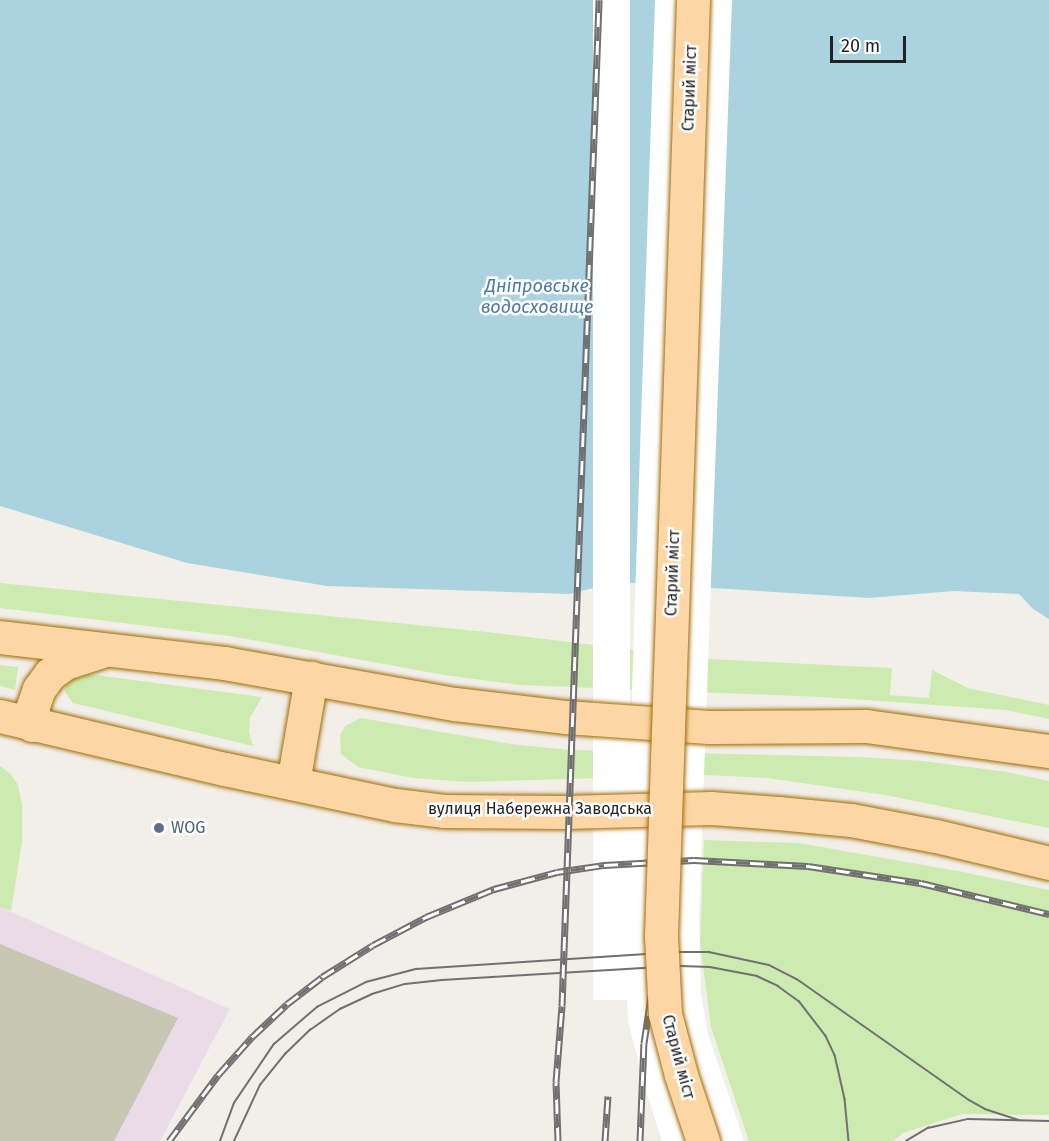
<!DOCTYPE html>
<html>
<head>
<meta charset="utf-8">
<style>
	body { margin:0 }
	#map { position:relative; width:1049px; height:1141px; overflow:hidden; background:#f2efe9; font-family:"Fira Sans",sans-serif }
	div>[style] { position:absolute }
	.industrial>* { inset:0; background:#ebdbe8 }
	.construction>* { inset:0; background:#c7c7b4 }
	.grass>* { inset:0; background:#cdebb0 }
	.water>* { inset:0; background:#aad3df }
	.pier>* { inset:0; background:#fff; transform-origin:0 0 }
	.roads { filter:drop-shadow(0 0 2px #a06b00) drop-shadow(0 0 2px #a06b00) }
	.major>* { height:33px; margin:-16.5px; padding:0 16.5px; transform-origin:16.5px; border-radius:16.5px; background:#fcd6a4 }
	.tram>* { height:1.5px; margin:-0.75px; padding:0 0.75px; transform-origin:0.75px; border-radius:0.75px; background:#707070 }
	.rail>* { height:7px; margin-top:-3.5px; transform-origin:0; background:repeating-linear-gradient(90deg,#fff 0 14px,#707070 0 28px); box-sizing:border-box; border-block:2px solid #707070 }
	.bridges { filter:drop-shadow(0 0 2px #a06b00) drop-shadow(0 0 2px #a06b00) }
	.major-bridge>* { height:33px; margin:-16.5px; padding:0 16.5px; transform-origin:16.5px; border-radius:16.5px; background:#fcd6a4 }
	.dots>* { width:16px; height:16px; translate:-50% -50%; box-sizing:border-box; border:3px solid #fff; border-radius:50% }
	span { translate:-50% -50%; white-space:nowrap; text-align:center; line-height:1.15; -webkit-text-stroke:5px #fff; paint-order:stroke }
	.street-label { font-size:16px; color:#222 }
	.service-label { font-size:16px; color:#4e5e75 }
	.left { translate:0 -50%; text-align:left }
	.water-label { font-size:18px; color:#4a7aab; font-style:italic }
	.scale { position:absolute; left:830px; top:36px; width:76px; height:27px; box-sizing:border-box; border:3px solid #222; border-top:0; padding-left:8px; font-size:18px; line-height:21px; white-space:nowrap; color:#222; -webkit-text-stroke:4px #fff; paint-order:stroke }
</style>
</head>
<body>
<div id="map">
	<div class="industrial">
		<i style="clip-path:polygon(0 907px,230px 1009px,160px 1141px,0 1141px)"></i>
	</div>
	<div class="construction">
		<i style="clip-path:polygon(0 944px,178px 1018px,114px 1141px,0 1141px)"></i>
	</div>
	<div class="grass">
		<i style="clip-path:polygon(0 583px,487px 632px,708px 659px,892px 668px,890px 695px,929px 698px,932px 670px,968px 688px,1049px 705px,1049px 719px,1006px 710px,822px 697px,520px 685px,444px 675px,230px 636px,0 608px)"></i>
		<i style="clip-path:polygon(0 665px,18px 667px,15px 690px,0 686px)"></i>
		<i style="clip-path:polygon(81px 673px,262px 697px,250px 718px,249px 732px,253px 746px,73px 703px,65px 692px,65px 685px,69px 677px)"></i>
		<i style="clip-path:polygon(361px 718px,511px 744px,571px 750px,860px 757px,923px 761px,1007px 772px,1049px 781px,1049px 828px,885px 795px,767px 778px,706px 775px,466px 782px,413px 778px,358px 767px,341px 754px,340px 735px,345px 726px)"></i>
		<i style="clip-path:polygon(0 766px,11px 774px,18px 785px,22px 805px,22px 842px,11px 911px,0 907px)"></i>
		<i style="clip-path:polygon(704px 840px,799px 843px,963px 872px,1049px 890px,1049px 1115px,962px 1114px,903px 1133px,893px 1141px,749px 1141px,711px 1027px,700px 943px)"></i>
	</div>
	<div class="water">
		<i style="clip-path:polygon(0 0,1049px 0,1049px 619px,1033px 609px,1019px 594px,954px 591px,869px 598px,618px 582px,569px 594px,327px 586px,187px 563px,0 506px)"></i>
	</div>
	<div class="pier">
		<i style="left:593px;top:0;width:37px;height:1000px"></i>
		<i style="clip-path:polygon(655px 0,732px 0,699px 914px,701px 993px,708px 1034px,744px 1141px,662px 1141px,644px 1084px,629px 1025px,623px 960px)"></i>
	</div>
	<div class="roads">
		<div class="major">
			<i style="left:0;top:637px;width:226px;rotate:6.6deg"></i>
			<i style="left:224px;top:663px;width:235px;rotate:10.1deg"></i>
			<i style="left:455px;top:704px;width:112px;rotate:6.7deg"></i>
			<i style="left:566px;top:717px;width:143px;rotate:4deg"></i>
			<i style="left:709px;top:727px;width:157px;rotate:-0.4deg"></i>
			<i style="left:866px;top:726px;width:185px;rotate:7.8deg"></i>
			<i style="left:0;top:716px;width:231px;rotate:13.3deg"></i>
			<i style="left:225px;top:769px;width:174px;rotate:12deg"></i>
			<i style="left:395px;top:805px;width:49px;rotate:7deg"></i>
			<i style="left:444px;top:811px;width:121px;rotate:0.5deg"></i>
			<i style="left:565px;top:812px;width:146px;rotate:-1.6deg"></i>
			<i style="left:711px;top:808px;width:67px;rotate:4.3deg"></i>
			<i style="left:778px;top:813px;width:73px;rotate:5.5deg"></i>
			<i style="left:851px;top:820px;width:86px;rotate:10.7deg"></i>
			<i style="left:936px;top:836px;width:116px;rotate:13.4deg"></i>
			<i style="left:32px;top:725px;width:19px;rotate:-87deg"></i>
			<i style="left:33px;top:706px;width:18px;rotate:-71deg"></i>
			<i style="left:39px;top:689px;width:19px;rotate:-54deg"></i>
			<i style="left:50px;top:674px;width:19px;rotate:-36deg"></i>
			<i style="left:65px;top:663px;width:39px;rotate:-18deg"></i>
			<i style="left:293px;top:783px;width:107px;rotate:-80.3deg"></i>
		</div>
	</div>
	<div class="tram">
		<i style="left:687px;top:0;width:962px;rotate:91.97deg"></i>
		<i style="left:654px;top:961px;width:73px;rotate:83.7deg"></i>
		<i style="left:662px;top:1034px;width:112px;rotate:72.4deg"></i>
		<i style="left:700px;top:0;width:962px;rotate:91.97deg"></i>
		<i style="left:667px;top:961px;width:70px;rotate:83.5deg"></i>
		<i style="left:675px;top:1031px;width:115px;rotate:72.3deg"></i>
		<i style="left:220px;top:1141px;width:40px;rotate:-69.8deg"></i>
		<i style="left:234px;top:1103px;width:71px;rotate:-55.9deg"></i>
		<i style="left:274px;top:1044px;width:57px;rotate:-40.7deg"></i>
		<i style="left:317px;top:1007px;width:55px;rotate:-27deg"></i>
		<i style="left:366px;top:982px;width:52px;rotate:-14.6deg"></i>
		<i style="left:416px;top:969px;width:265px;rotate:-3.7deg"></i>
		<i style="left:680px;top:952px;width:29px"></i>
		<i style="left:709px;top:952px;width:61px;rotate:12.2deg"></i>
		<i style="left:769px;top:965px;width:31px;rotate:27deg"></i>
		<i style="left:797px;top:979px;width:210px;rotate:35.1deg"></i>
		<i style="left:969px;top:1100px;width:18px;rotate:29deg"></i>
		<i style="left:985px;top:1109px;width:36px;rotate:18deg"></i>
		<i style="left:234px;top:1141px;width:62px;rotate:-65.1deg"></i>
		<i style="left:260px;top:1085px;width:40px;rotate:-51deg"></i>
		<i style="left:285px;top:1054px;width:35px;rotate:-44deg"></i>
		<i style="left:310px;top:1030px;width:37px;rotate:-35deg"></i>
		<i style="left:340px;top:1009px;width:35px;rotate:-25deg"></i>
		<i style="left:372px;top:994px;width:34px;rotate:-17deg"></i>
		<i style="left:405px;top:984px;width:37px;rotate:-6deg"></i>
		<i style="left:442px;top:980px;width:239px;rotate:-3.4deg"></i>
		<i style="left:681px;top:966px;width:29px;rotate:2deg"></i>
		<i style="left:710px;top:967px;width:48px;rotate:10.8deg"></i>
		<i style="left:757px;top:976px;width:23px;rotate:25deg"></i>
		<i style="left:778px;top:986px;width:26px;rotate:36deg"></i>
		<i style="left:799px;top:1001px;width:44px;rotate:52.4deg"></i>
		<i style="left:826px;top:1036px;width:21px;rotate:65deg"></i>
		<i style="left:835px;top:1055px;width:45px;rotate:77.2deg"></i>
		<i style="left:845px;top:1099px;width:42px;rotate:84.6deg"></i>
		<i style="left:906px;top:1141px;width:26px;rotate:-31deg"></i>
		<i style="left:928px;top:1128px;width:41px;rotate:-12.7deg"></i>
		<i style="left:968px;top:1119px;width:81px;rotate:1.4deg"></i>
	</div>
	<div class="rail">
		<i style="left:169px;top:1141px;width:82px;rotate:-53.4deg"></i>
		<i style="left:218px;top:1075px;width:51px;rotate:-48.2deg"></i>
		<i style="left:252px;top:1037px;width:48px;rotate:-43.3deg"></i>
		<i style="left:287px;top:1004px;width:44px;rotate:-37.6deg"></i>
		<i style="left:322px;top:977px;width:60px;rotate:-32.1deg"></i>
		<i style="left:373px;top:945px;width:60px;rotate:-27.8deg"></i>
		<i style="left:426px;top:917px;width:74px;rotate:-22.4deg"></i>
		<i style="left:494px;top:889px;width:65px;rotate:-15.1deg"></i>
		<i style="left:557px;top:872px;width:48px;rotate:-8.5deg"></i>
		<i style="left:604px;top:865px;width:90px;rotate:-3.2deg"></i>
		<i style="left:694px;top:860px;width:114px;rotate:3deg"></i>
		<i style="left:808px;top:866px;width:114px;rotate:8.6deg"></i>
		<i style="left:921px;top:883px;width:132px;rotate:13.6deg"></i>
		<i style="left:558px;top:1141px;width:59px;rotate:-91.9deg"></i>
		<i style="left:556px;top:1082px;width:76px;rotate:-85.5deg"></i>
		<i style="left:562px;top:1006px;width:1007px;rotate:-87.89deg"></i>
		<i style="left:605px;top:1141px;width:45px;rotate:-86.2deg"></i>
		<i style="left:640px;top:1141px;width:98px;rotate:-87.7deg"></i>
		<i style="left:644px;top:1043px;width:94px;rotate:-81.4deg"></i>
		<i style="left:658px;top:950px;width:951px;rotate:-87.95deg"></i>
	</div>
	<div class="bridges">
		<div class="major-bridge">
			<i style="left:693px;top:0;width:937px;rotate:91.96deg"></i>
			<i style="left:661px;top:936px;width:78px;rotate:87.1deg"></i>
			<i style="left:665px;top:1014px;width:63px;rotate:75.3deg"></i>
			<i style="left:681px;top:1075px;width:70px;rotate:71.6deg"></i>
		</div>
	</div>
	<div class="dots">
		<i style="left:159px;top:828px;background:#5c6f8a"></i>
	</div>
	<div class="street-label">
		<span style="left:690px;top:88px;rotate:-88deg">Старий міст</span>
		<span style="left:673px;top:573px;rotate:-88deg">Старий міст</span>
		<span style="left:540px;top:809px">вулиця Набережна Заводська</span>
		<span style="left:678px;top:1057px;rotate:75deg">Старий міст</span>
	</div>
	<div class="service-label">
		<span class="left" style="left:171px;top:828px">WOG</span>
	</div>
	<div class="water-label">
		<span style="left:537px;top:297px">Дніпровське<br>водосховище</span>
	</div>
	<div class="scale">20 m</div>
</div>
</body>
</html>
